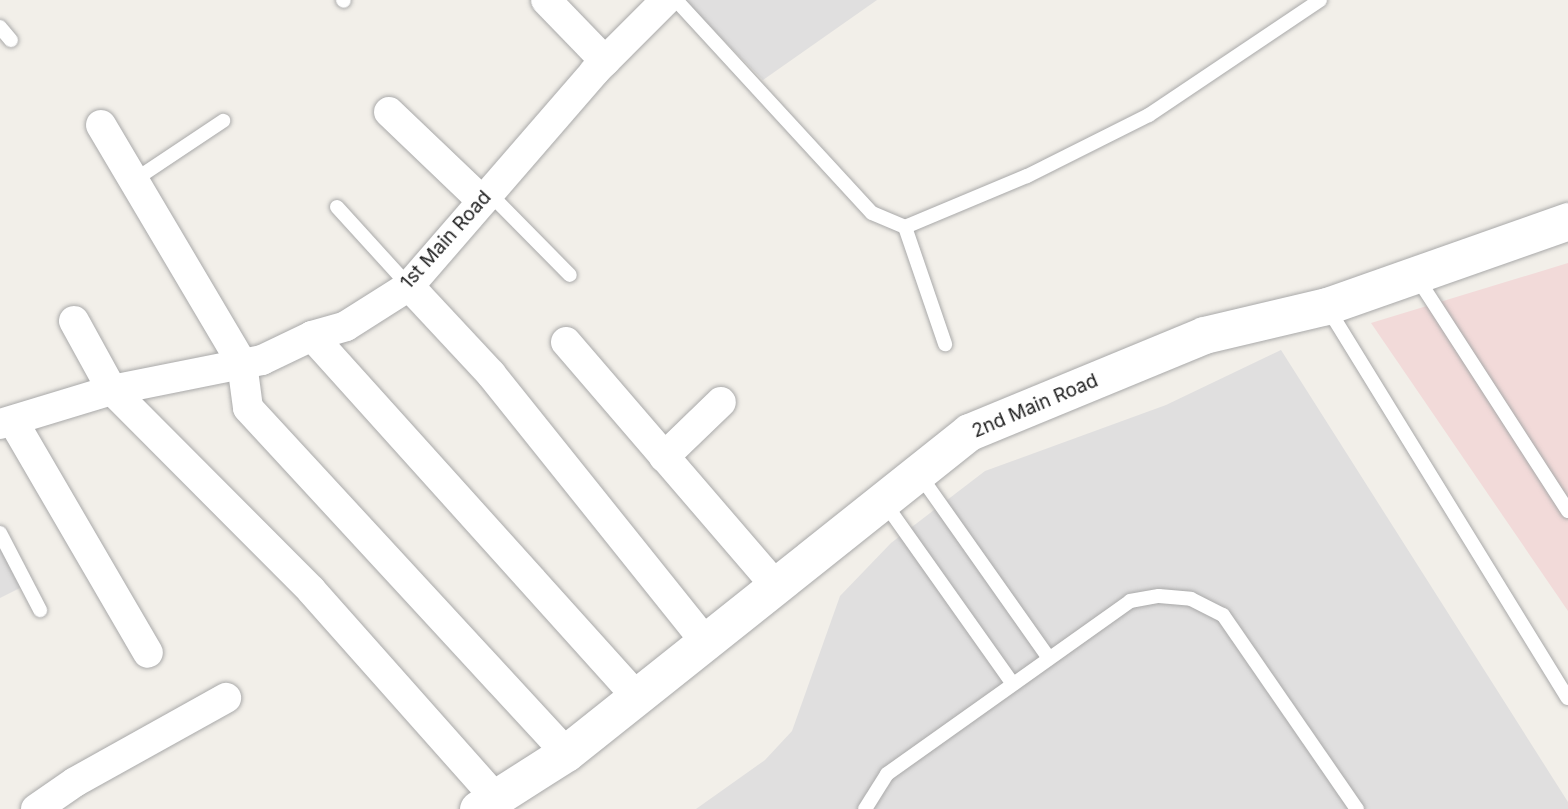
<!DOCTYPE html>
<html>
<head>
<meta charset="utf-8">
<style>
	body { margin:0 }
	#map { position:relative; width:1568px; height:809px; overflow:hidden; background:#f2efe9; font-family:Inter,sans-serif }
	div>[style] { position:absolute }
	.residential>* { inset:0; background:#e0dfdf }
	.commercial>* { inset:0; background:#f2dad9 }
	.roads { filter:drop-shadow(0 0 2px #a9a9a9) drop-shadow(0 0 2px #a9a9a9) }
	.service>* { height:14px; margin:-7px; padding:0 7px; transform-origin:7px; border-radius:7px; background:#fff }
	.minor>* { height:30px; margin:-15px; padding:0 15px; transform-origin:15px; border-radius:15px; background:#fff }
	.tertiary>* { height:37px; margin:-18.5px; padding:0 18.5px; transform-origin:18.5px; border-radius:18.5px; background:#fff }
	span { translate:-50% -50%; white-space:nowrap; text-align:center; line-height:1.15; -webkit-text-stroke:5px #fff; paint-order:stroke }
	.street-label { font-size:19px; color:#222 }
</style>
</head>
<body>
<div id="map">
	<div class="residential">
		<i style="clip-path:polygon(684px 0,877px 0,763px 80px)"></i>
		<i style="clip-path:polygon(1281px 350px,1568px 802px,1568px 809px,696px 809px,765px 760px,792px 731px,840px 596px,891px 543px,985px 471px,1166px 405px)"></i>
		<i style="clip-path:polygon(0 545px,22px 587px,0 598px)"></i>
	</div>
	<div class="commercial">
		<i style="clip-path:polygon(1568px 263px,1568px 611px,1371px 323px)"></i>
	</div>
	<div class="roads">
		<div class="service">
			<i style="left:343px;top:0;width:1px;rotate:45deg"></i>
			<i style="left:676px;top:0;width:289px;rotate:47.4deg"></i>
			<i style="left:872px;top:213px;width:36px;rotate:23deg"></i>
			<i style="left:905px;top:227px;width:132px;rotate:-22.7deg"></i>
			<i style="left:1027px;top:176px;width:136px;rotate:-26.6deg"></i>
			<i style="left:1149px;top:115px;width:206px;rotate:-33.9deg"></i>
			<i style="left:0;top:27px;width:17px;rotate:50deg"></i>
			<i style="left:136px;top:179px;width:105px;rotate:-33.7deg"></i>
			<i style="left:489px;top:193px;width:115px;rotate:45.4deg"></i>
			<i style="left:337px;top:207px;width:107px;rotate:47.7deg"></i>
			<i style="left:905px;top:227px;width:124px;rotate:71.1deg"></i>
			<i style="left:1416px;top:276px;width:280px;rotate:57.1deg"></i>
			<i style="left:1327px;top:307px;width:459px;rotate:58.4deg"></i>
			<i style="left:919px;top:474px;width:225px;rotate:54.8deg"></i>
			<i style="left:884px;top:502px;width:223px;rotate:54.7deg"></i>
			<i style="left:0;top:533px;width:87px;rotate:62.5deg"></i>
			<i style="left:865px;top:809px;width:41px;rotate:-57.8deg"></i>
			<i style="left:887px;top:774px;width:298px;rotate:-35.4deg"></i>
			<i style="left:1130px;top:601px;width:29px;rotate:-10deg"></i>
			<i style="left:1159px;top:596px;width:32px;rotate:5deg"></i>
			<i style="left:1191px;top:599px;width:36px;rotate:27deg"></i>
			<i style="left:1223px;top:615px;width:236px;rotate:55.4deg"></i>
		</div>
		<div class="minor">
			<i style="left:546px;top:0;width:85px;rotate:46deg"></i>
			<i style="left:389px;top:112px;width:129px;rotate:43.7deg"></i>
			<i style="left:101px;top:125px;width:277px;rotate:59.4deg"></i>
			<i style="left:242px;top:363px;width:45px;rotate:82.4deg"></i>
			<i style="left:248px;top:408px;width:469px;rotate:47.3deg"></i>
			<i style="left:409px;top:286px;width:120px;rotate:47deg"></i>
			<i style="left:491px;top:374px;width:341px;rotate:51.3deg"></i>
			<i style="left:74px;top:321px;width:79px;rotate:61.2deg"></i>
			<i style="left:112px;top:390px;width:282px;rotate:45.1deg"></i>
			<i style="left:311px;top:590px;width:277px;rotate:48.4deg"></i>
			<i style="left:312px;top:336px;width:483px;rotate:48deg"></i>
			<i style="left:566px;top:342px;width:323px;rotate:49.3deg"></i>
			<i style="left:13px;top:421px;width:268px;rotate:59.8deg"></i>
			<i style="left:0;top:424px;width:117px;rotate:-16.9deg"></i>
			<i style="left:112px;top:390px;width:153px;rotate:-11.3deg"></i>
			<i style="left:262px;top:360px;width:55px;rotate:-25.6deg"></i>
			<i style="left:312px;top:336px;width:35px;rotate:-16deg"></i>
			<i style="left:346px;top:326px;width:75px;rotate:-32.4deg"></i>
			<i style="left:409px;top:286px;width:284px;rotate:-49.1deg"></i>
			<i style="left:595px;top:71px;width:100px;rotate:-45deg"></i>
			<i style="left:664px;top:457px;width:79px;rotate:-44deg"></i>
			<i style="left:36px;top:809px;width:47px;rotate:-34.7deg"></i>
			<i style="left:75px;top:782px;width:173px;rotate:-29.1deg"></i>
		</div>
		<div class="tertiary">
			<i style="left:478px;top:809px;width:104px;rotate:-32.5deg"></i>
			<i style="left:566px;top:753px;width:515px;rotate:-38.54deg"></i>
			<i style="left:969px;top:432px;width:254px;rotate:-22.4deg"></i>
			<i style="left:1204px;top:335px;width:126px;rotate:-13.3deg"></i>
			<i style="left:1327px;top:306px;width:256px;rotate:-19.4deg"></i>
		</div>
	</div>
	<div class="street-label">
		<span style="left:446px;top:240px;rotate:-48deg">1st Main Road</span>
		<span style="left:1035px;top:406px;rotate:-23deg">2nd Main Road</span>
	</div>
</div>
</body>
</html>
